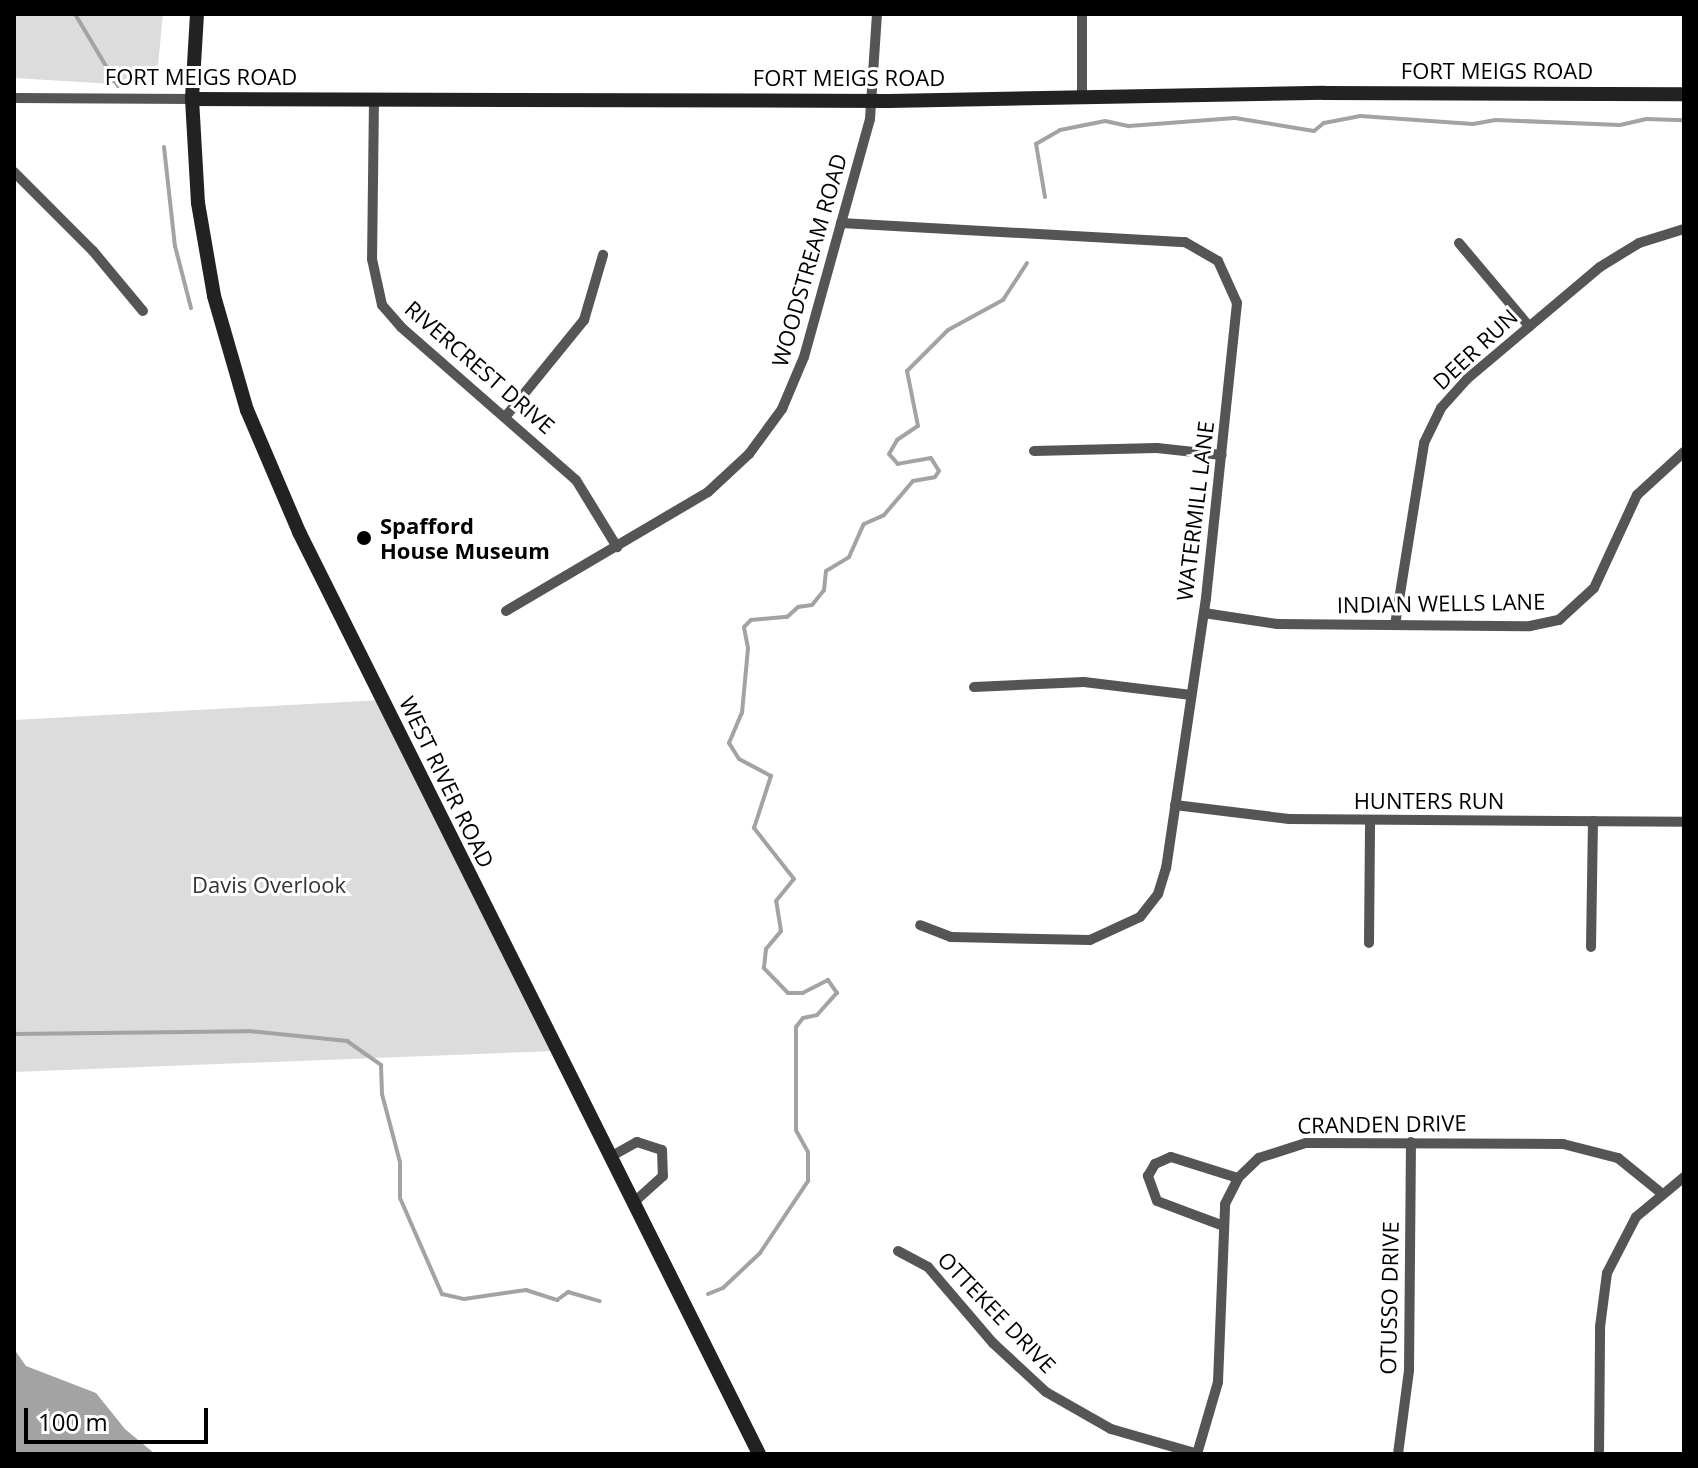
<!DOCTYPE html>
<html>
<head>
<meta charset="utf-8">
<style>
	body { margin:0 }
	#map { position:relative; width:1698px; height:1468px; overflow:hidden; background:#fff; font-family:"Open Sans",sans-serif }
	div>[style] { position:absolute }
	.green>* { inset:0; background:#dcdcdc }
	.water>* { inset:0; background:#a3a3a3 }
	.stream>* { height:4px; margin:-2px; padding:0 2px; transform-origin:2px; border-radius:2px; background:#a3a3a3 }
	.street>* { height:10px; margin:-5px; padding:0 5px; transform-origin:5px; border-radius:5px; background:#555 }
	.secondary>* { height:14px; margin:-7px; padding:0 7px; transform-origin:7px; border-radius:7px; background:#222 }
	.dots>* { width:22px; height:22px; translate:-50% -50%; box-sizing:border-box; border:4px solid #fff; border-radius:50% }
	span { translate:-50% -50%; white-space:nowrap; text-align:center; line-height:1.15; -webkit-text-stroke:6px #fff; paint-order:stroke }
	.street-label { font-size:22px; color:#000 }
	.poi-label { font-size:22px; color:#000; font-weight:700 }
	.left { translate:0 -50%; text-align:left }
	.park-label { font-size:22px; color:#333 }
	.frame { position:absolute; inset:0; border:16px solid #000; pointer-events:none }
	.scale { position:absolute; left:24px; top:1408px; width:184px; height:36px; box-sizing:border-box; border:4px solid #000; border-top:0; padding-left:10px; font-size:24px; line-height:28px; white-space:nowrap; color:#000; -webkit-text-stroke:6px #fff; paint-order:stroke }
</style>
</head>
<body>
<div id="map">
	<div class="green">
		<i style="clip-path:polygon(14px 14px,163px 14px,158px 65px,114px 84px,14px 78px)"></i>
		<i style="clip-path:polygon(382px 700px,556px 1051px,14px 1072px,14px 720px)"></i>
	</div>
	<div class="water">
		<i style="clip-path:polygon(14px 1349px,26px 1366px,96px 1393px,125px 1429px,155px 1454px,14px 1454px)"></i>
	</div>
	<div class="stream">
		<i style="left:75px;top:14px;width:84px;rotate:59.2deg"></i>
		<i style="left:164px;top:147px;width:100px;rotate:83.7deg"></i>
		<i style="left:175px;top:246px;width:64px;rotate:75.5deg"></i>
		<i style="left:1045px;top:197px;width:54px;rotate:-99.6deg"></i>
		<i style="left:1036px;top:144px;width:28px;rotate:-30deg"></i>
		<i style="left:1060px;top:130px;width:46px;rotate:-11.3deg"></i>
		<i style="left:1105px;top:121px;width:25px;rotate:12deg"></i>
		<i style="left:1129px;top:126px;width:106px;rotate:-4.3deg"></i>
		<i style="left:1235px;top:118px;width:80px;rotate:9.3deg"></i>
		<i style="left:1314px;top:131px;width:13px;rotate:-39deg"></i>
		<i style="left:1324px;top:123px;width:37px;rotate:-11deg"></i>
		<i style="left:1360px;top:116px;width:113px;rotate:4deg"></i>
		<i style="left:1473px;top:124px;width:23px;rotate:-10deg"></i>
		<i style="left:1496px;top:120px;width:124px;rotate:2.3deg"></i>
		<i style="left:1620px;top:125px;width:27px;rotate:-13deg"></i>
		<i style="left:1646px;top:119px;width:38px;rotate:2deg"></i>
		<i style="left:14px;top:1034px;width:234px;rotate:-0.7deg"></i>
		<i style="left:248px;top:1031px;width:100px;rotate:5.8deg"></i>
		<i style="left:347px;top:1041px;width:42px;rotate:35.2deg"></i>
		<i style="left:381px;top:1065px;width:29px;rotate:88deg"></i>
		<i style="left:382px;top:1094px;width:70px;rotate:75.2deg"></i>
		<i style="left:400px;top:1162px;width:36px;rotate:90deg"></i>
		<i style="left:400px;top:1198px;width:105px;rotate:66.4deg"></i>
		<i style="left:442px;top:1294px;width:23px;rotate:13deg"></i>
		<i style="left:464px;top:1299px;width:63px;rotate:-8.3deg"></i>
		<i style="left:526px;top:1290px;width:33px;rotate:18deg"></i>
		<i style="left:557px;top:1300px;width:14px;rotate:-36deg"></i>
		<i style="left:568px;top:1292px;width:33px;rotate:16deg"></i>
		<i style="left:708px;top:1294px;width:16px;rotate:-22deg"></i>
		<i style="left:723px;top:1288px;width:51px;rotate:-43.4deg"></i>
		<i style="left:760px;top:1253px;width:87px;rotate:-56.3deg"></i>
		<i style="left:808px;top:1181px;width:29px;rotate:-90deg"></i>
		<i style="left:808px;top:1152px;width:25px;rotate:-119deg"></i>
		<i style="left:796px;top:1130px;width:103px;rotate:-90deg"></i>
		<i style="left:796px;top:1027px;width:11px;rotate:-52deg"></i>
		<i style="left:803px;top:1018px;width:14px;rotate:-12deg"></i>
		<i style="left:817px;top:1015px;width:30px;rotate:-48deg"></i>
		<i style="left:837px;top:993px;width:16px;rotate:-125deg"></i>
		<i style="left:828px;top:980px;width:28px;rotate:153deg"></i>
		<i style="left:803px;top:993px;width:15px;rotate:180deg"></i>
		<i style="left:788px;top:993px;width:35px;rotate:-134deg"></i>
		<i style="left:764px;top:968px;width:19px;rotate:-84deg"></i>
		<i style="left:766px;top:949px;width:23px;rotate:-50deg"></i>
		<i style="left:781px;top:931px;width:30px;rotate:-99deg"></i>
		<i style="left:776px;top:901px;width:28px;rotate:-51deg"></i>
		<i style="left:794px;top:879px;width:65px;rotate:-128.1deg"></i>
		<i style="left:754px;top:828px;width:55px;rotate:-71.9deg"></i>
		<i style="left:771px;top:776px;width:36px;rotate:-152deg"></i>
		<i style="left:739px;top:759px;width:19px;rotate:-122deg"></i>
		<i style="left:729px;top:743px;width:33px;rotate:-67deg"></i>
		<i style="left:742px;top:713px;width:65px;rotate:-84.7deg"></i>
		<i style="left:748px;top:648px;width:21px;rotate:-101deg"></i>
		<i style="left:744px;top:627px;width:10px;rotate:-45deg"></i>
		<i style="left:751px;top:620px;width:36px;rotate:-5deg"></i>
		<i style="left:787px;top:617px;width:15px;rotate:-42deg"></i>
		<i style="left:798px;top:607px;width:14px;rotate:-8deg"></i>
		<i style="left:812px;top:605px;width:19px;rotate:-51deg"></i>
		<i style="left:824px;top:590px;width:19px;rotate:-84deg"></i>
		<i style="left:826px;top:571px;width:27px;rotate:-31deg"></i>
		<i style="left:849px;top:557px;width:36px;rotate:-66deg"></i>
		<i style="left:864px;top:524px;width:22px;rotate:-24deg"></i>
		<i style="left:884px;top:515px;width:45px;rotate:-49.5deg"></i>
		<i style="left:913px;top:481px;width:22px;rotate:-10deg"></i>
		<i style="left:935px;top:477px;width:7px;rotate:-56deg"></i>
		<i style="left:939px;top:471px;width:15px;rotate:-122deg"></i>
		<i style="left:931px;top:458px;width:34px;rotate:170deg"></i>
		<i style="left:898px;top:464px;width:13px;rotate:-132deg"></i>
		<i style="left:889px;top:454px;width:16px;rotate:-60deg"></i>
		<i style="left:897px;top:440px;width:25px;rotate:-34deg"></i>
		<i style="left:918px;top:426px;width:56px;rotate:-101.3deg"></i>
		<i style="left:907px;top:371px;width:58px;rotate:-45deg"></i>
		<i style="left:948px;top:330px;width:63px;rotate:-28.6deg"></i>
		<i style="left:1003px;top:300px;width:44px;rotate:-57deg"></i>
	</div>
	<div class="street">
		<i style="left:1082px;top:14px;width:82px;rotate:90deg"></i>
		<i style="left:14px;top:98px;width:178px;rotate:0.3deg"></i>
		<i style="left:374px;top:99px;width:160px;rotate:90.7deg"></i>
		<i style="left:372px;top:259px;width:47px;rotate:77.7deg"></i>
		<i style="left:382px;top:305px;width:29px;rotate:49deg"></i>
		<i style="left:401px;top:327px;width:232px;rotate:41.2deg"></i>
		<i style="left:576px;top:480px;width:79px;rotate:58.5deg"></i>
		<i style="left:14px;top:172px;width:112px;rotate:45deg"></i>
		<i style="left:93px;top:251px;width:78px;rotate:50.2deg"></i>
		<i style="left:841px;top:223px;width:345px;rotate:3.2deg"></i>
		<i style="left:1185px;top:242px;width:38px;rotate:30deg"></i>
		<i style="left:1218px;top:261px;width:46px;rotate:65.7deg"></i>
		<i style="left:1237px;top:303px;width:297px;rotate:96deg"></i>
		<i style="left:1206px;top:598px;width:273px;rotate:98.4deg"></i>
		<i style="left:1166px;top:868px;width:27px;rotate:107deg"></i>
		<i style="left:1158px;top:894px;width:29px;rotate:128deg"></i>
		<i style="left:1140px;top:917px;width:55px;rotate:155.3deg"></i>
		<i style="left:1090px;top:940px;width:139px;rotate:-178.8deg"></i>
		<i style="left:951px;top:937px;width:33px;rotate:-159deg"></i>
		<i style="left:1459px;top:243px;width:109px;rotate:49.9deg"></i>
		<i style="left:506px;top:416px;width:124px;rotate:-50.9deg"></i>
		<i style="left:584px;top:320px;width:68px;rotate:-73.7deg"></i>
		<i style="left:1034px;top:451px;width:123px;rotate:-1.4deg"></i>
		<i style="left:1157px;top:448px;width:65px;rotate:6.1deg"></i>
		<i style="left:506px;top:611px;width:234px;rotate:-30.5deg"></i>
		<i style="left:708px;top:492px;width:56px;rotate:-42.8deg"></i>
		<i style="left:749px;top:454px;width:56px;rotate:-53.7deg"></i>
		<i style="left:782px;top:409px;width:56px;rotate:-67.1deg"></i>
		<i style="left:804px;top:357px;width:247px;rotate:-74.5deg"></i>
		<i style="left:870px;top:119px;width:105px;rotate:-86.2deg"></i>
		<i style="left:1204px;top:613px;width:74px;rotate:8.6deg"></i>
		<i style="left:1277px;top:624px;width:253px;rotate:0.5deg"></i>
		<i style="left:1530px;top:626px;width:30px;rotate:-12deg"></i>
		<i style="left:1559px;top:620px;width:47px;rotate:-42.4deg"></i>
		<i style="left:1594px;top:588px;width:102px;rotate:-65.2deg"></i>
		<i style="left:1637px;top:495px;width:64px;rotate:-42.5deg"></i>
		<i style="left:1395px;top:625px;width:184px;rotate:-80.9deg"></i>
		<i style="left:1424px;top:443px;width:39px;rotate:-64deg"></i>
		<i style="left:1441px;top:408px;width:39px;rotate:-48deg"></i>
		<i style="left:1467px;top:379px;width:174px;rotate:-40.1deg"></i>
		<i style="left:1600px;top:267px;width:46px;rotate:-31.6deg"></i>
		<i style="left:1639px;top:243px;width:47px;rotate:-17.3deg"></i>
		<i style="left:974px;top:687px;width:110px;rotate:-2.6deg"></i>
		<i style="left:1084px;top:682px;width:108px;rotate:6.9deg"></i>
		<i style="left:1175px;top:805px;width:115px;rotate:7deg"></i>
		<i style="left:1289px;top:819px;width:395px;rotate:0.4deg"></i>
		<i style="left:1369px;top:943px;width:123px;rotate:-89.5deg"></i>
		<i style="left:1591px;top:947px;width:126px;rotate:-89.1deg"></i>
		<i style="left:610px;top:1157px;width:31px;rotate:-29deg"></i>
		<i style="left:637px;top:1142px;width:26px;rotate:18deg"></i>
		<i style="left:662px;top:1150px;width:26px;rotate:88deg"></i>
		<i style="left:663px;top:1176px;width:39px;rotate:138deg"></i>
		<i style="left:1221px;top:1225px;width:68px;rotate:-159.4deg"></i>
		<i style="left:1157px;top:1201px;width:27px;rotate:-110deg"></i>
		<i style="left:1148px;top:1176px;width:14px;rotate:-60deg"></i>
		<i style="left:1155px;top:1164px;width:17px;rotate:-24deg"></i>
		<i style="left:1171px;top:1157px;width:70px;rotate:17.4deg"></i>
		<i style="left:898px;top:1251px;width:34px;rotate:28deg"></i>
		<i style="left:928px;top:1267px;width:100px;rotate:49.5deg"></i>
		<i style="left:993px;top:1343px;width:72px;rotate:42.8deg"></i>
		<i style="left:1046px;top:1392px;width:75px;rotate:29.6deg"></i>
		<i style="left:1111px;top:1429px;width:91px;rotate:16deg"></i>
		<i style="left:1197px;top:1454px;width:75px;rotate:-73.7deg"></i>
		<i style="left:1218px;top:1382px;width:178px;rotate:-87.7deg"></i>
		<i style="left:1225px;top:1204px;width:29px;rotate:-63deg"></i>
		<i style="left:1238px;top:1178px;width:29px;rotate:-44deg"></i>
		<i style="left:1259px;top:1158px;width:49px;rotate:-17.7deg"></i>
		<i style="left:1306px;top:1143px;width:257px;rotate:0.2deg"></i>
		<i style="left:1563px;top:1144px;width:57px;rotate:14.3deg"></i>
		<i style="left:1618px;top:1158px;width:55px;rotate:39.1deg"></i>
		<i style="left:1398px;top:1454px;width:85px;rotate:-82.5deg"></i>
		<i style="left:1409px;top:1370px;width:228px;rotate:-89.5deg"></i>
		<i style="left:1599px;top:1454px;width:127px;rotate:-89.5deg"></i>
		<i style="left:1600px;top:1327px;width:54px;rotate:-82.6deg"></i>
		<i style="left:1607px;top:1273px;width:63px;rotate:-62.6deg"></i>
		<i style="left:1636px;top:1217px;width:62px;rotate:-39.8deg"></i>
	</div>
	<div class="secondary">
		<i style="left:197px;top:14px;width:85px;rotate:93.4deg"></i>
		<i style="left:192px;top:99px;width:104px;rotate:86.7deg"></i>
		<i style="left:198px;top:203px;width:94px;rotate:80.2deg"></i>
		<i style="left:214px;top:296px;width:119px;rotate:73.9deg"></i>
		<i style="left:247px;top:410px;width:133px;rotate:66.9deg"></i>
		<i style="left:299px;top:532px;width:1030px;rotate:63.48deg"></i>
		<i style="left:192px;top:99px;width:697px;rotate:0.16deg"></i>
		<i style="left:889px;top:101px;width:435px;rotate:-1.1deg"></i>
		<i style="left:1324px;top:93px;width:360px;rotate:0.2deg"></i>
	</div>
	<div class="dots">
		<i style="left:364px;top:538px;background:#000"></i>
	</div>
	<div class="street-label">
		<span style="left:1497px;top:71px">FORT MEIGS ROAD</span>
		<span style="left:201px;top:77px">FORT MEIGS ROAD</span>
		<span style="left:849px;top:78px">FORT MEIGS ROAD</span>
		<span style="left:809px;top:260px;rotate:-74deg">WOODSTREAM ROAD</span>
		<span style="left:1475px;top:349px;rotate:-43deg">DEER RUN</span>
		<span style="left:480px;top:367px;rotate:41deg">RIVERCREST DRIVE</span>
		<span style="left:1195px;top:511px;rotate:-83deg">WATERMILL LANE</span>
		<span style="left:1441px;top:603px;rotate:-1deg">INDIAN WELLS LANE</span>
		<span style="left:447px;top:782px;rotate:64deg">WEST RIVER ROAD</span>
		<span style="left:1429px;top:801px">HUNTERS RUN</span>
		<span style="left:1382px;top:1124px;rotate:-1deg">CRANDEN DRIVE</span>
		<span style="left:1389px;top:1298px;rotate:-89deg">OTUSSO DRIVE</span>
		<span style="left:997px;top:1312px;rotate:46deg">OTTEKEE DRIVE</span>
	</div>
	<div class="poi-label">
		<span class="left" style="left:380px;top:538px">Spafford<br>House Museum</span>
	</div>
	<div class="park-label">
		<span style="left:269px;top:885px">Davis Overlook</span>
	</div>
	<div class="frame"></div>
	<div class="scale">100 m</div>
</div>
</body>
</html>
